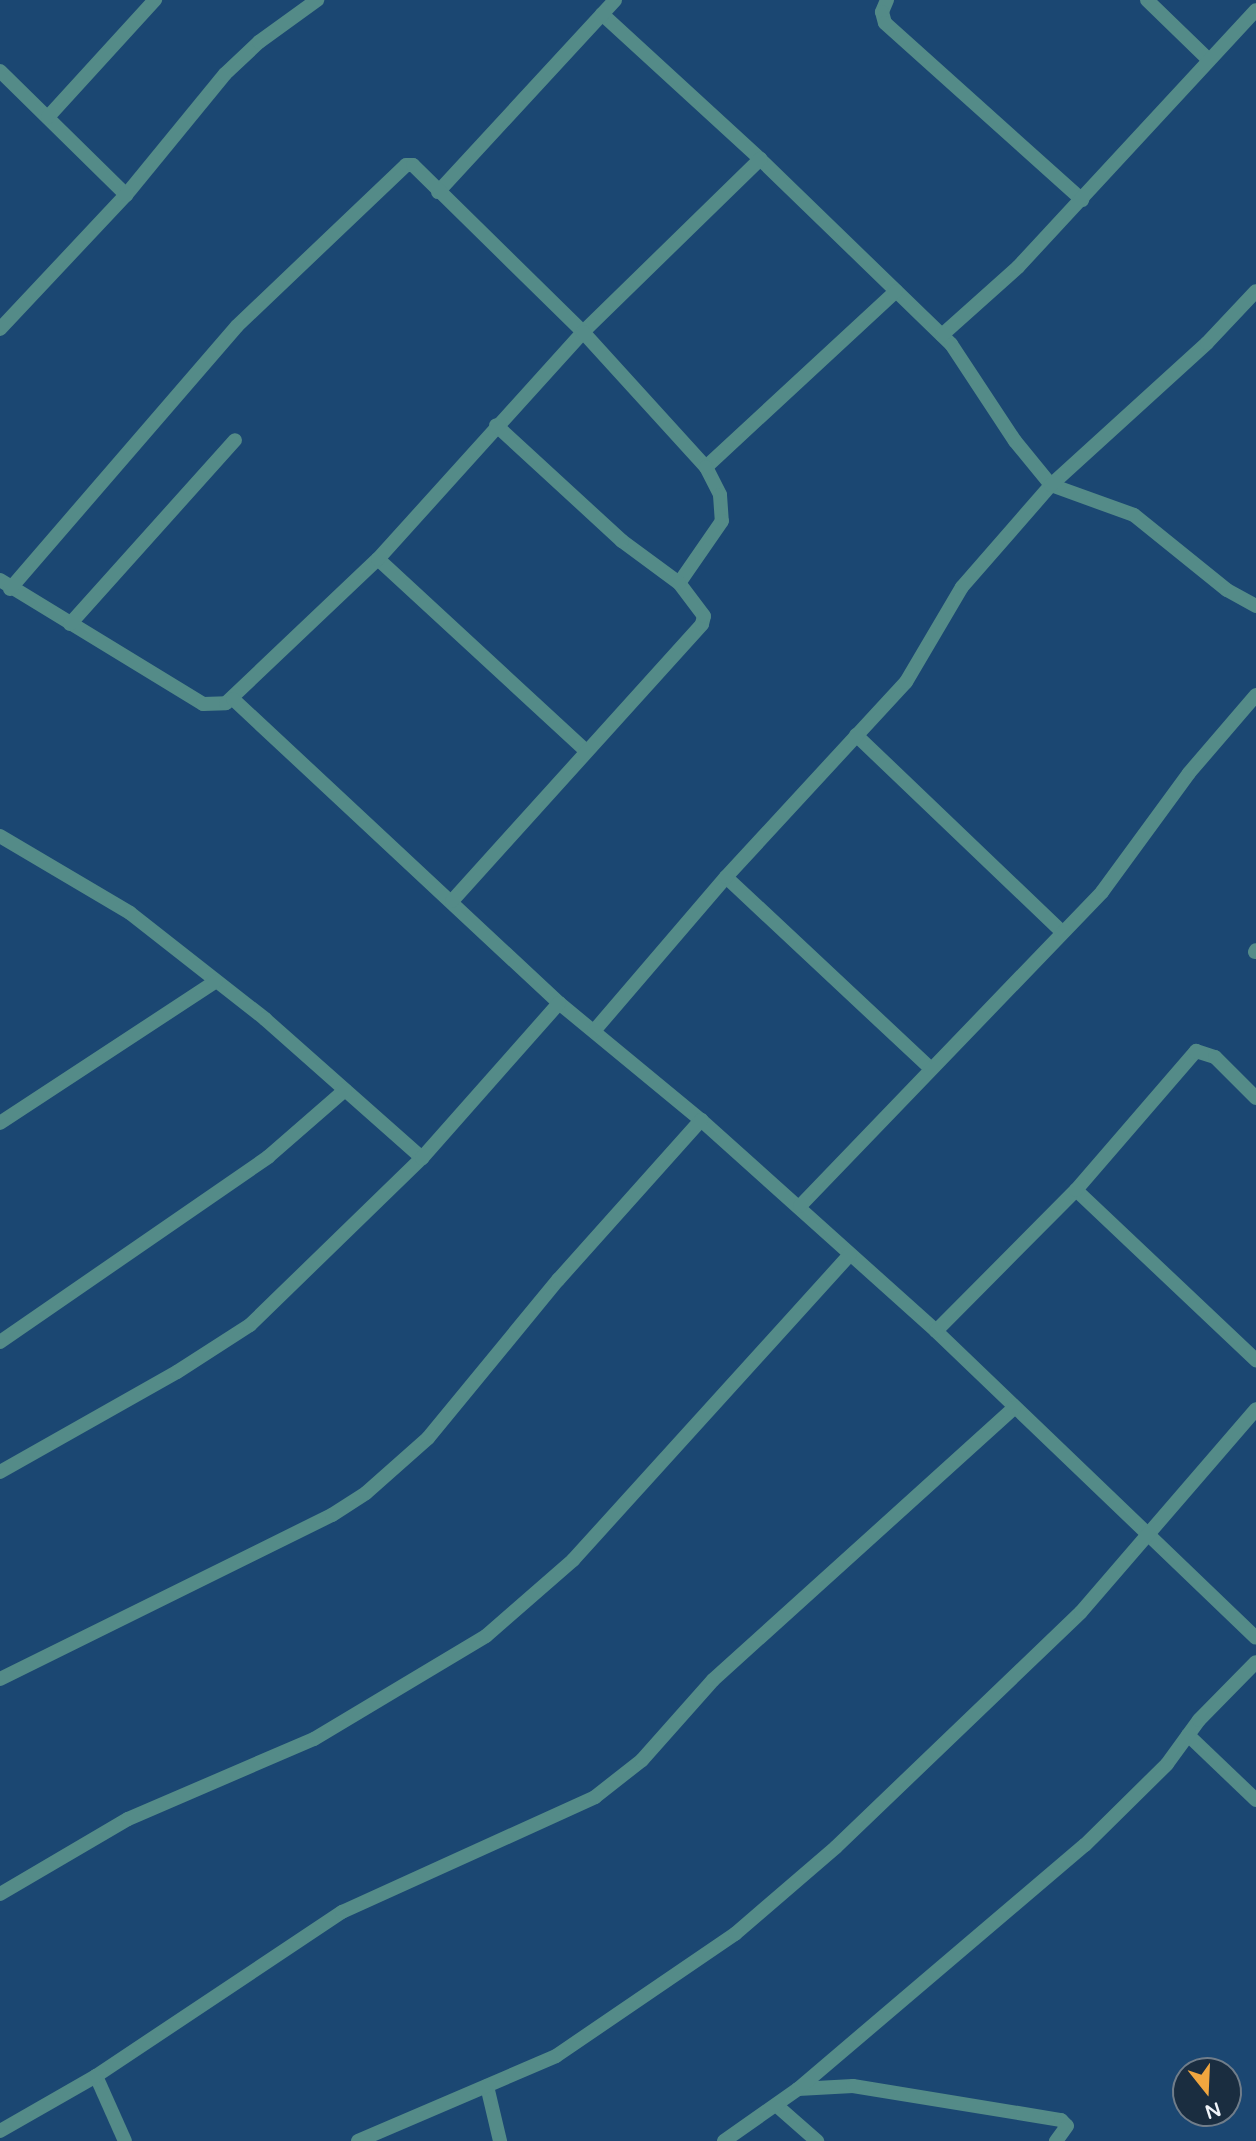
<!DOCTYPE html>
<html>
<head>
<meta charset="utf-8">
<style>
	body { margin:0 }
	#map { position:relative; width:1256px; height:2141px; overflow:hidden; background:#1b4772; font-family:"Varela Round",sans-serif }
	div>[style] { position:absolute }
	.street>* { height:14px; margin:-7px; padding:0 7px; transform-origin:7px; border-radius:7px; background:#548b88 }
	span { translate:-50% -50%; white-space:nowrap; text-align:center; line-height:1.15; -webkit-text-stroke:7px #1a2d40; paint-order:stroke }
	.north { position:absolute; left:1172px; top:2057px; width:70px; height:70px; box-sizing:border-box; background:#1a2d40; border:2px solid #707d8a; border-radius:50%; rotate:162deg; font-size:19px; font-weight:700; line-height:28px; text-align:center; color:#f0f4fa }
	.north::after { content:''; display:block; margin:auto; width:24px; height:32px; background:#f0a63f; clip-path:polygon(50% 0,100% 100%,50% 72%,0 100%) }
</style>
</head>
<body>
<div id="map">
	<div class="street">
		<i style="left:887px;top:0;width:13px;rotate:113deg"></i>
		<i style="left:882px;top:12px;width:11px;rotate:75deg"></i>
		<i style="left:885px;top:23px;width:265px;rotate:41.9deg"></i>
		<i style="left:1147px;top:0;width:86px;rotate:44.1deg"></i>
		<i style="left:602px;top:14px;width:214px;rotate:42.5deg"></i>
		<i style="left:760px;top:159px;width:266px;rotate:44.1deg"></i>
		<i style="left:951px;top:344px;width:116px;rotate:56.6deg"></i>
		<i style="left:1015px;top:441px;width:57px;rotate:50.7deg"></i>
		<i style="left:1051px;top:485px;width:88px;rotate:19.9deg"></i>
		<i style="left:1134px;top:515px;width:119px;rotate:38.9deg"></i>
		<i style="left:1227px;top:590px;width:33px;rotate:29deg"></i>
		<i style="left:0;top:71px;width:177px;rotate:44.5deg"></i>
		<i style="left:48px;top:117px;width:159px;rotate:-47.6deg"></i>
		<i style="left:438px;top:192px;width:261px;rotate:-47.3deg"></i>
		<i style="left:0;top:329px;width:184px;rotate:-46.8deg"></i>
		<i style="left:126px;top:195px;width:156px;rotate:-50.7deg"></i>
		<i style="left:225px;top:74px;width:47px;rotate:-43.3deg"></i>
		<i style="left:259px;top:42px;width:72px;rotate:-35.9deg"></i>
		<i style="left:942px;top:335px;width:102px;rotate:-41.8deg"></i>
		<i style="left:1018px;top:267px;width:350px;rotate:-47.2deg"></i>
		<i style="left:706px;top:467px;width:259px;rotate:-42.8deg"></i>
		<i style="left:378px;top:559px;width:283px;rotate:42.7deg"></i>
		<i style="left:0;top:580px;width:238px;rotate:31.4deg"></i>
		<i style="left:203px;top:704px;width:23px;rotate:-2deg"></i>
		<i style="left:226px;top:703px;width:209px;rotate:-43.5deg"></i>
		<i style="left:378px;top:559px;width:306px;rotate:-47.9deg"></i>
		<i style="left:583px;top:332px;width:248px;rotate:-44.3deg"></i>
		<i style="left:10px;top:589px;width:347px;rotate:-49.2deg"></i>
		<i style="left:237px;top:326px;width:233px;rotate:-43.6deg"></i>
		<i style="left:406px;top:165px;width:7px"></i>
		<i style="left:413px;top:165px;width:238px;rotate:44.5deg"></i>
		<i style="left:583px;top:332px;width:183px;rotate:47.7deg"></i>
		<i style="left:706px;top:467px;width:31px;rotate:63deg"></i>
		<i style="left:720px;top:495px;width:26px;rotate:86deg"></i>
		<i style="left:722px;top:521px;width:75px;rotate:124.7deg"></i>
		<i style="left:70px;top:624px;width:247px;rotate:-48.1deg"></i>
		<i style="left:233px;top:699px;width:446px;rotate:43deg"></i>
		<i style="left:559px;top:1003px;width:184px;rotate:39.5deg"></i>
		<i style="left:701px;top:1120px;width:316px;rotate:41.9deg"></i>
		<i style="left:936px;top:1331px;width:443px;rotate:43.8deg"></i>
		<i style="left:856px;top:735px;width:284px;rotate:43.7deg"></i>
		<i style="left:0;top:836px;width:151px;rotate:30.6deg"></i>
		<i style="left:130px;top:913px;width:172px;rotate:38.1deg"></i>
		<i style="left:265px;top:1019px;width:210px;rotate:41.5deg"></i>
		<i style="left:726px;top:877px;width:281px;rotate:43.1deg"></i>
		<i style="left:452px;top:901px;width:373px;rotate:-47.9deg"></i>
		<i style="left:702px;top:624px;width:8px;rotate:-76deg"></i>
		<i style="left:704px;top:616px;width:41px;rotate:-127.1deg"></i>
		<i style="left:679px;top:583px;width:71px;rotate:-143.6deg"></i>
		<i style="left:622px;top:541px;width:171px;rotate:-137.4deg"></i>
		<i style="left:1255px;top:952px;width:2px;rotate:-63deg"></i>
		<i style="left:594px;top:1031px;width:203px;rotate:-49.4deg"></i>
		<i style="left:726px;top:877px;width:265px;rotate:-47.3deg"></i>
		<i style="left:906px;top:682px;width:110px;rotate:-59.5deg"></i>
		<i style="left:962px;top:587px;width:135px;rotate:-48.9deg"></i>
		<i style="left:1051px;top:485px;width:211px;rotate:-42.3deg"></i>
		<i style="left:1207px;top:343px;width:71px;rotate:-46.7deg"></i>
		<i style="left:0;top:1123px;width:258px;rotate:-33.3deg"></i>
		<i style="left:1076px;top:1190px;width:248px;rotate:43.4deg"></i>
		<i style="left:800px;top:1206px;width:436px;rotate:-46.1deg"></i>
		<i style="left:1102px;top:892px;width:147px;rotate:-53.8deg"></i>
		<i style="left:1189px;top:773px;width:103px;rotate:-49.3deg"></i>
		<i style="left:936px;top:1331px;width:199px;rotate:-45.2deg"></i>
		<i style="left:1076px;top:1190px;width:184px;rotate:-49.2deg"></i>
		<i style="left:1196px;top:1051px;width:20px;rotate:18deg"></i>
		<i style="left:1215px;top:1057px;width:58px;rotate:45deg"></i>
		<i style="left:0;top:1342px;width:326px;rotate:-34.6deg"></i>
		<i style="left:268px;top:1157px;width:102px;rotate:-41deg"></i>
		<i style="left:0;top:1472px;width:203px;rotate:-29.5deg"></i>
		<i style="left:177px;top:1372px;width:87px;rotate:-32.8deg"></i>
		<i style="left:250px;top:1325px;width:240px;rotate:-44.2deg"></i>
		<i style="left:422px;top:1158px;width:207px;rotate:-48.5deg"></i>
		<i style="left:0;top:1679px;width:370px;rotate:-26.3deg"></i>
		<i style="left:332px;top:1515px;width:40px;rotate:-32.9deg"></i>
		<i style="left:366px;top:1493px;width:83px;rotate:-41.6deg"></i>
		<i style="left:428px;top:1438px;width:205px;rotate:-50.6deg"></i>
		<i style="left:558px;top:1280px;width:215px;rotate:-48.2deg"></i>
		<i style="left:1188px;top:1735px;width:94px;rotate:43.7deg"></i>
		<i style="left:0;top:1894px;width:148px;rotate:-30.4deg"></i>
		<i style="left:128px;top:1819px;width:202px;rotate:-23.3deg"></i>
		<i style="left:314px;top:1739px;width:200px;rotate:-30.9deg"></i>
		<i style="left:486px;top:1636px;width:116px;rotate:-41.1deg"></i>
		<i style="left:573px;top:1560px;width:412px;rotate:-47.8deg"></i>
		<i style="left:96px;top:2076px;width:71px;rotate:66deg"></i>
		<i style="left:487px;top:2086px;width:57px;rotate:76.7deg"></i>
		<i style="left:798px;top:2089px;width:55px;rotate:-3.1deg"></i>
		<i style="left:853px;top:2086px;width:211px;rotate:9.3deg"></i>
		<i style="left:1061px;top:2120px;width:8px;rotate:45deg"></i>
		<i style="left:1067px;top:2126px;width:19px;rotate:126deg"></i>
		<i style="left:776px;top:2105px;width:55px;rotate:41.3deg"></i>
		<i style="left:0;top:2131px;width:111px;rotate:-29.8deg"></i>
		<i style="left:96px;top:2076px;width:296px;rotate:-33.7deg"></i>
		<i style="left:342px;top:1912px;width:278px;rotate:-24.4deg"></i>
		<i style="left:595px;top:1797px;width:60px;rotate:-38.2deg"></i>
		<i style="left:642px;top:1760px;width:107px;rotate:-48.4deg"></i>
		<i style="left:713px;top:1680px;width:406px;rotate:-42.1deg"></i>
		<i style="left:358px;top:2141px;width:215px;rotate:-23.2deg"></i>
		<i style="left:556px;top:2056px;width:217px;rotate:-34.3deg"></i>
		<i style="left:735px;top:1934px;width:133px;rotate:-40.7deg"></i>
		<i style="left:836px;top:1847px;width:339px;rotate:-43.8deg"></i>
		<i style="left:1081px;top:1612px;width:268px;rotate:-49.2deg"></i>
		<i style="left:724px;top:2141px;width:90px;rotate:-35.1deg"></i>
		<i style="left:798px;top:2089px;width:377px;rotate:-40.4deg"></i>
		<i style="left:1085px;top:1845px;width:115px;rotate:-44.6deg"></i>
		<i style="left:1167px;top:1764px;width:54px;rotate:-54deg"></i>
		<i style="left:1199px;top:1720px;width:81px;rotate:-45.5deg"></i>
	</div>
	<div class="north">N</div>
</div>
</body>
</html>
